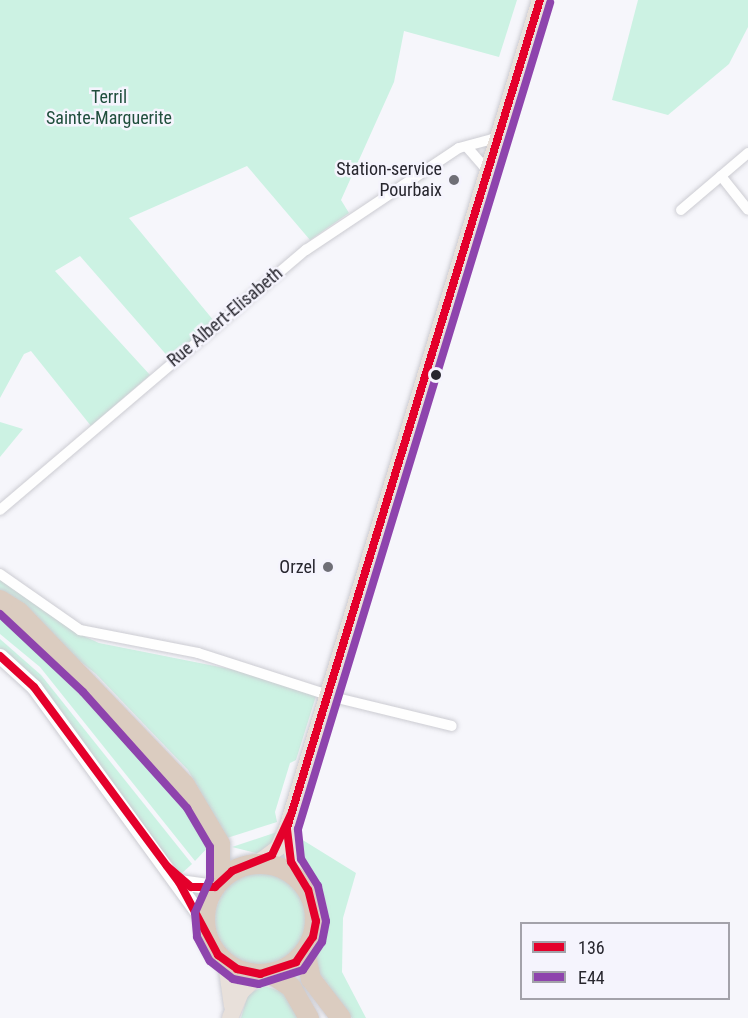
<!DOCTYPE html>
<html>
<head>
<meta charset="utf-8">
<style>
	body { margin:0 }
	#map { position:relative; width:748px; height:1018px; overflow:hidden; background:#f6f6fb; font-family:"Roboto Condensed",sans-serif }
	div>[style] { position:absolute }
	.green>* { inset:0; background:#ccf2e3 }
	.round { border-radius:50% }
	.roads { filter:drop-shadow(0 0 2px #ccccd2) drop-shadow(0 0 2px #ccccd2) }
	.street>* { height:10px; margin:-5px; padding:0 5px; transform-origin:5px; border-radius:5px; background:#fefefe }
	.secondary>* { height:15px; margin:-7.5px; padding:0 7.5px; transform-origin:7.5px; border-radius:7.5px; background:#fefefe }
	.primary>* { height:16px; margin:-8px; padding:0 8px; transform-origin:8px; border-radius:8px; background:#e8e0da }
	.highway>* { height:20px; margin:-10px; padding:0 10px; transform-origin:10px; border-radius:10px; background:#dbccc0 }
	.highway>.ring { margin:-10px; padding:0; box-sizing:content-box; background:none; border:20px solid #dbccc0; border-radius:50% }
	.bus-1>* { height:8px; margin:-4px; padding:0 4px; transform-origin:4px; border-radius:4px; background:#e4002b }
	.bus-2>* { height:8px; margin:-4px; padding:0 4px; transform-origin:4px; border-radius:4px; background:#8e44ad }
	.dots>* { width:16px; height:16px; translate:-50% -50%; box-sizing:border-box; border:3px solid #f5f4fd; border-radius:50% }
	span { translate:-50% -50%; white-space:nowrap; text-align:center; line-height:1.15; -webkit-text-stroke:5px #f5f4fd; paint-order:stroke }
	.park-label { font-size:18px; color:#1f4e3c }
	.poi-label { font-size:18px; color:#27262e }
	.right { translate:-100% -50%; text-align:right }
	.street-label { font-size:18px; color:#27262e }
	.legend { position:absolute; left:520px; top:922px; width:210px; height:78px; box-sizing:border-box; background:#f5f4fd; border:2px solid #a3a2aa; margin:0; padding:8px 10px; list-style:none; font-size:18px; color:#27262e }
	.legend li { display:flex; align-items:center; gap:12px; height:30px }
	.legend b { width:30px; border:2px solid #a3a2aa }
</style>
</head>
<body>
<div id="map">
	<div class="green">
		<i style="clip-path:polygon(0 0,517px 0,499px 57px,404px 31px,394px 82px,341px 200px,349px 213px,310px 240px,247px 166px,129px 218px,214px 321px,170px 359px,80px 256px,55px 271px,150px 375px,91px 426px,31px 351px,24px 354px,0 398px)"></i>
		<i style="clip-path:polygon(638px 0,748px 0,748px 27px,729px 64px,668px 115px,612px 100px)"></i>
		<i style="clip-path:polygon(0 422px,23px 429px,0 457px)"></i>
		<i style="clip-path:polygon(0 578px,77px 633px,99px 643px,240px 671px,316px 696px,296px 760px,290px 763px,275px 812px,277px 822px,227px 838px,188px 770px,96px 674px,0 596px)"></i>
		<i style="clip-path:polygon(0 616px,31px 637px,164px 769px,211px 844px,195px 861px,40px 667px,0 634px)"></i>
		<i style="clip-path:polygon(0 639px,41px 675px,192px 864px,181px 874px,0 648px)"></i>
		<i style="clip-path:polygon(280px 831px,274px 845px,260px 854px,232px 847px)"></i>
		<i style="clip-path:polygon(293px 834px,356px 873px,343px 918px,342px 972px,366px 1018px,352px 1018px,318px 971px,315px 960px,328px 920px,326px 903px,298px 859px)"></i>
		<i class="round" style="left:215px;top:873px;width:92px;height:92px"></i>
		<i style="clip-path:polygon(265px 986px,282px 992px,302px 1018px,241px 1018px,248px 994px)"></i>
	</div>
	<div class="roads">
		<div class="street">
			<i style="left:467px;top:147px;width:30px;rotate:49deg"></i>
			<i style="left:721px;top:176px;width:43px;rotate:51.5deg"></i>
			<i style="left:681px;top:210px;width:88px;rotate:-40.4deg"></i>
			<i style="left:0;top:510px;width:402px;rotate:-40.4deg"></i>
			<i style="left:306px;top:250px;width:184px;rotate:-33.7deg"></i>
			<i style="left:459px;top:148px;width:39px;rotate:-15deg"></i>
			<i style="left:0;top:574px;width:98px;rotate:35deg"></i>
			<i style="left:80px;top:630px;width:120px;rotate:11deg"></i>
			<i style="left:198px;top:653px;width:146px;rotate:17.9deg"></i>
			<i style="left:337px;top:698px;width:118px;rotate:13.7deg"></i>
		</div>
		<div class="secondary">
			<i style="left:0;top:656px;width:46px;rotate:42.4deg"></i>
			<i style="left:34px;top:687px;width:291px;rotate:54deg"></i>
			<i style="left:179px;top:882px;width:36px;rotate:8deg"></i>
		</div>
		<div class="primary">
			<i style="left:287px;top:832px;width:46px;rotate:76.3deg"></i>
			<i style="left:258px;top:863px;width:25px;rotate:-37deg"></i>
			<i style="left:278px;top:848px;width:22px;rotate:-66deg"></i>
			<i style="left:287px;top:828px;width:866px;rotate:-73.01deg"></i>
			<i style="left:226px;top:963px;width:43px;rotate:82.1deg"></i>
			<i style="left:230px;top:1018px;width:28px;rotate:-67deg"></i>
			<i style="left:241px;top:992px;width:26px;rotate:-43deg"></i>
		</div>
		<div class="highway">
			<i style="left:0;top:600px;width:22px;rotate:32deg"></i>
			<i style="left:19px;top:612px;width:240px;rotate:46.2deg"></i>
			<i style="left:185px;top:785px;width:69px;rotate:59.3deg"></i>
			<i style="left:220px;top:844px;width:37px;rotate:90deg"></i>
			<i class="ring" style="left:205px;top:864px;width:90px;height:90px"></i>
			<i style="left:305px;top:951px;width:29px;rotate:78deg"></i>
			<i style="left:311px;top:979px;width:49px;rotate:52.4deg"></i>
			<i style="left:270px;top:973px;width:25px;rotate:34deg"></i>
			<i style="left:291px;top:987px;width:36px;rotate:60deg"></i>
		</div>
	</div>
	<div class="bus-1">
		<i style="left:0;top:656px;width:46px;rotate:42.4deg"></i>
		<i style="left:34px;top:687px;width:243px;rotate:53.4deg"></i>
		<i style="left:179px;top:882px;width:83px;rotate:61.9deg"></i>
		<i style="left:218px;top:955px;width:24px;rotate:36deg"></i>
		<i style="left:237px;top:969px;width:24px;rotate:12deg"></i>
		<i style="left:260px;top:974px;width:38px;rotate:-18deg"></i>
		<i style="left:296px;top:962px;width:30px;rotate:-56deg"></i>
		<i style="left:313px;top:937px;width:16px;rotate:-79deg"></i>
		<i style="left:316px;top:921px;width:32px;rotate:-104deg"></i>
		<i style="left:308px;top:890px;width:33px;rotate:-121deg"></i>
		<i style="left:291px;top:862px;width:34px;rotate:-97deg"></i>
		<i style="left:287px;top:828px;width:866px;rotate:-73.01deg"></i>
		<i style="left:167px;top:866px;width:32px;rotate:41deg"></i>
		<i style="left:191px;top:887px;width:24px"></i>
		<i style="left:215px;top:887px;width:23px;rotate:-43deg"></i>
		<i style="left:232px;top:871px;width:43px;rotate:-21.8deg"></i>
		<i style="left:272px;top:855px;width:47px;rotate:-65.1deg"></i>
	</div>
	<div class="bus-2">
		<i style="left:0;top:614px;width:114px;rotate:43.2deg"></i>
		<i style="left:83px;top:692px;width:156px;rotate:48.1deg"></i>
		<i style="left:187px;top:808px;width:45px;rotate:59.5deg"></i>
		<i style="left:210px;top:847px;width:32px;rotate:90deg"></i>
		<i style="left:210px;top:879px;width:37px;rotate:114deg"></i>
		<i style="left:195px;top:913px;width:24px;rotate:85deg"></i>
		<i style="left:197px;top:937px;width:27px;rotate:62deg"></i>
		<i style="left:210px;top:961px;width:29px;rotate:38deg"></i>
		<i style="left:233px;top:979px;width:26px;rotate:11deg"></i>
		<i style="left:259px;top:984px;width:46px;rotate:-17.7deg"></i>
		<i style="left:303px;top:970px;width:34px;rotate:-56deg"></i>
		<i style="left:322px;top:942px;width:21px;rotate:-79deg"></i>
		<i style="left:326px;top:921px;width:36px;rotate:-103deg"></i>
		<i style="left:318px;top:886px;width:32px;rotate:-122deg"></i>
		<i style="left:301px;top:859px;width:30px;rotate:-96deg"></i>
		<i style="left:298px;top:829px;width:864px;rotate:-73.03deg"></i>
	</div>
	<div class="dots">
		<i style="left:454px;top:180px;background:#6f6f76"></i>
		<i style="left:436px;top:375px;background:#27262e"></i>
		<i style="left:328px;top:567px;background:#6f6f76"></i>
	</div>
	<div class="park-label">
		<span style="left:109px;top:108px">Terril<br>Sainte-Marguerite</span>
	</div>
	<div class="poi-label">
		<span class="right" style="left:442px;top:180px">Station-service<br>Pourbaix</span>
		<span class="right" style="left:316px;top:567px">Orzel</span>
	</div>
	<div class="street-label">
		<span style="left:225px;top:317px;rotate:-40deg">Rue Albert-Elisabeth</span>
	</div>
	<ul class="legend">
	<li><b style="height:8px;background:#e4002b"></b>136</li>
	<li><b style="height:8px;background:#8e44ad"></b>E44</li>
	</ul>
</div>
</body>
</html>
